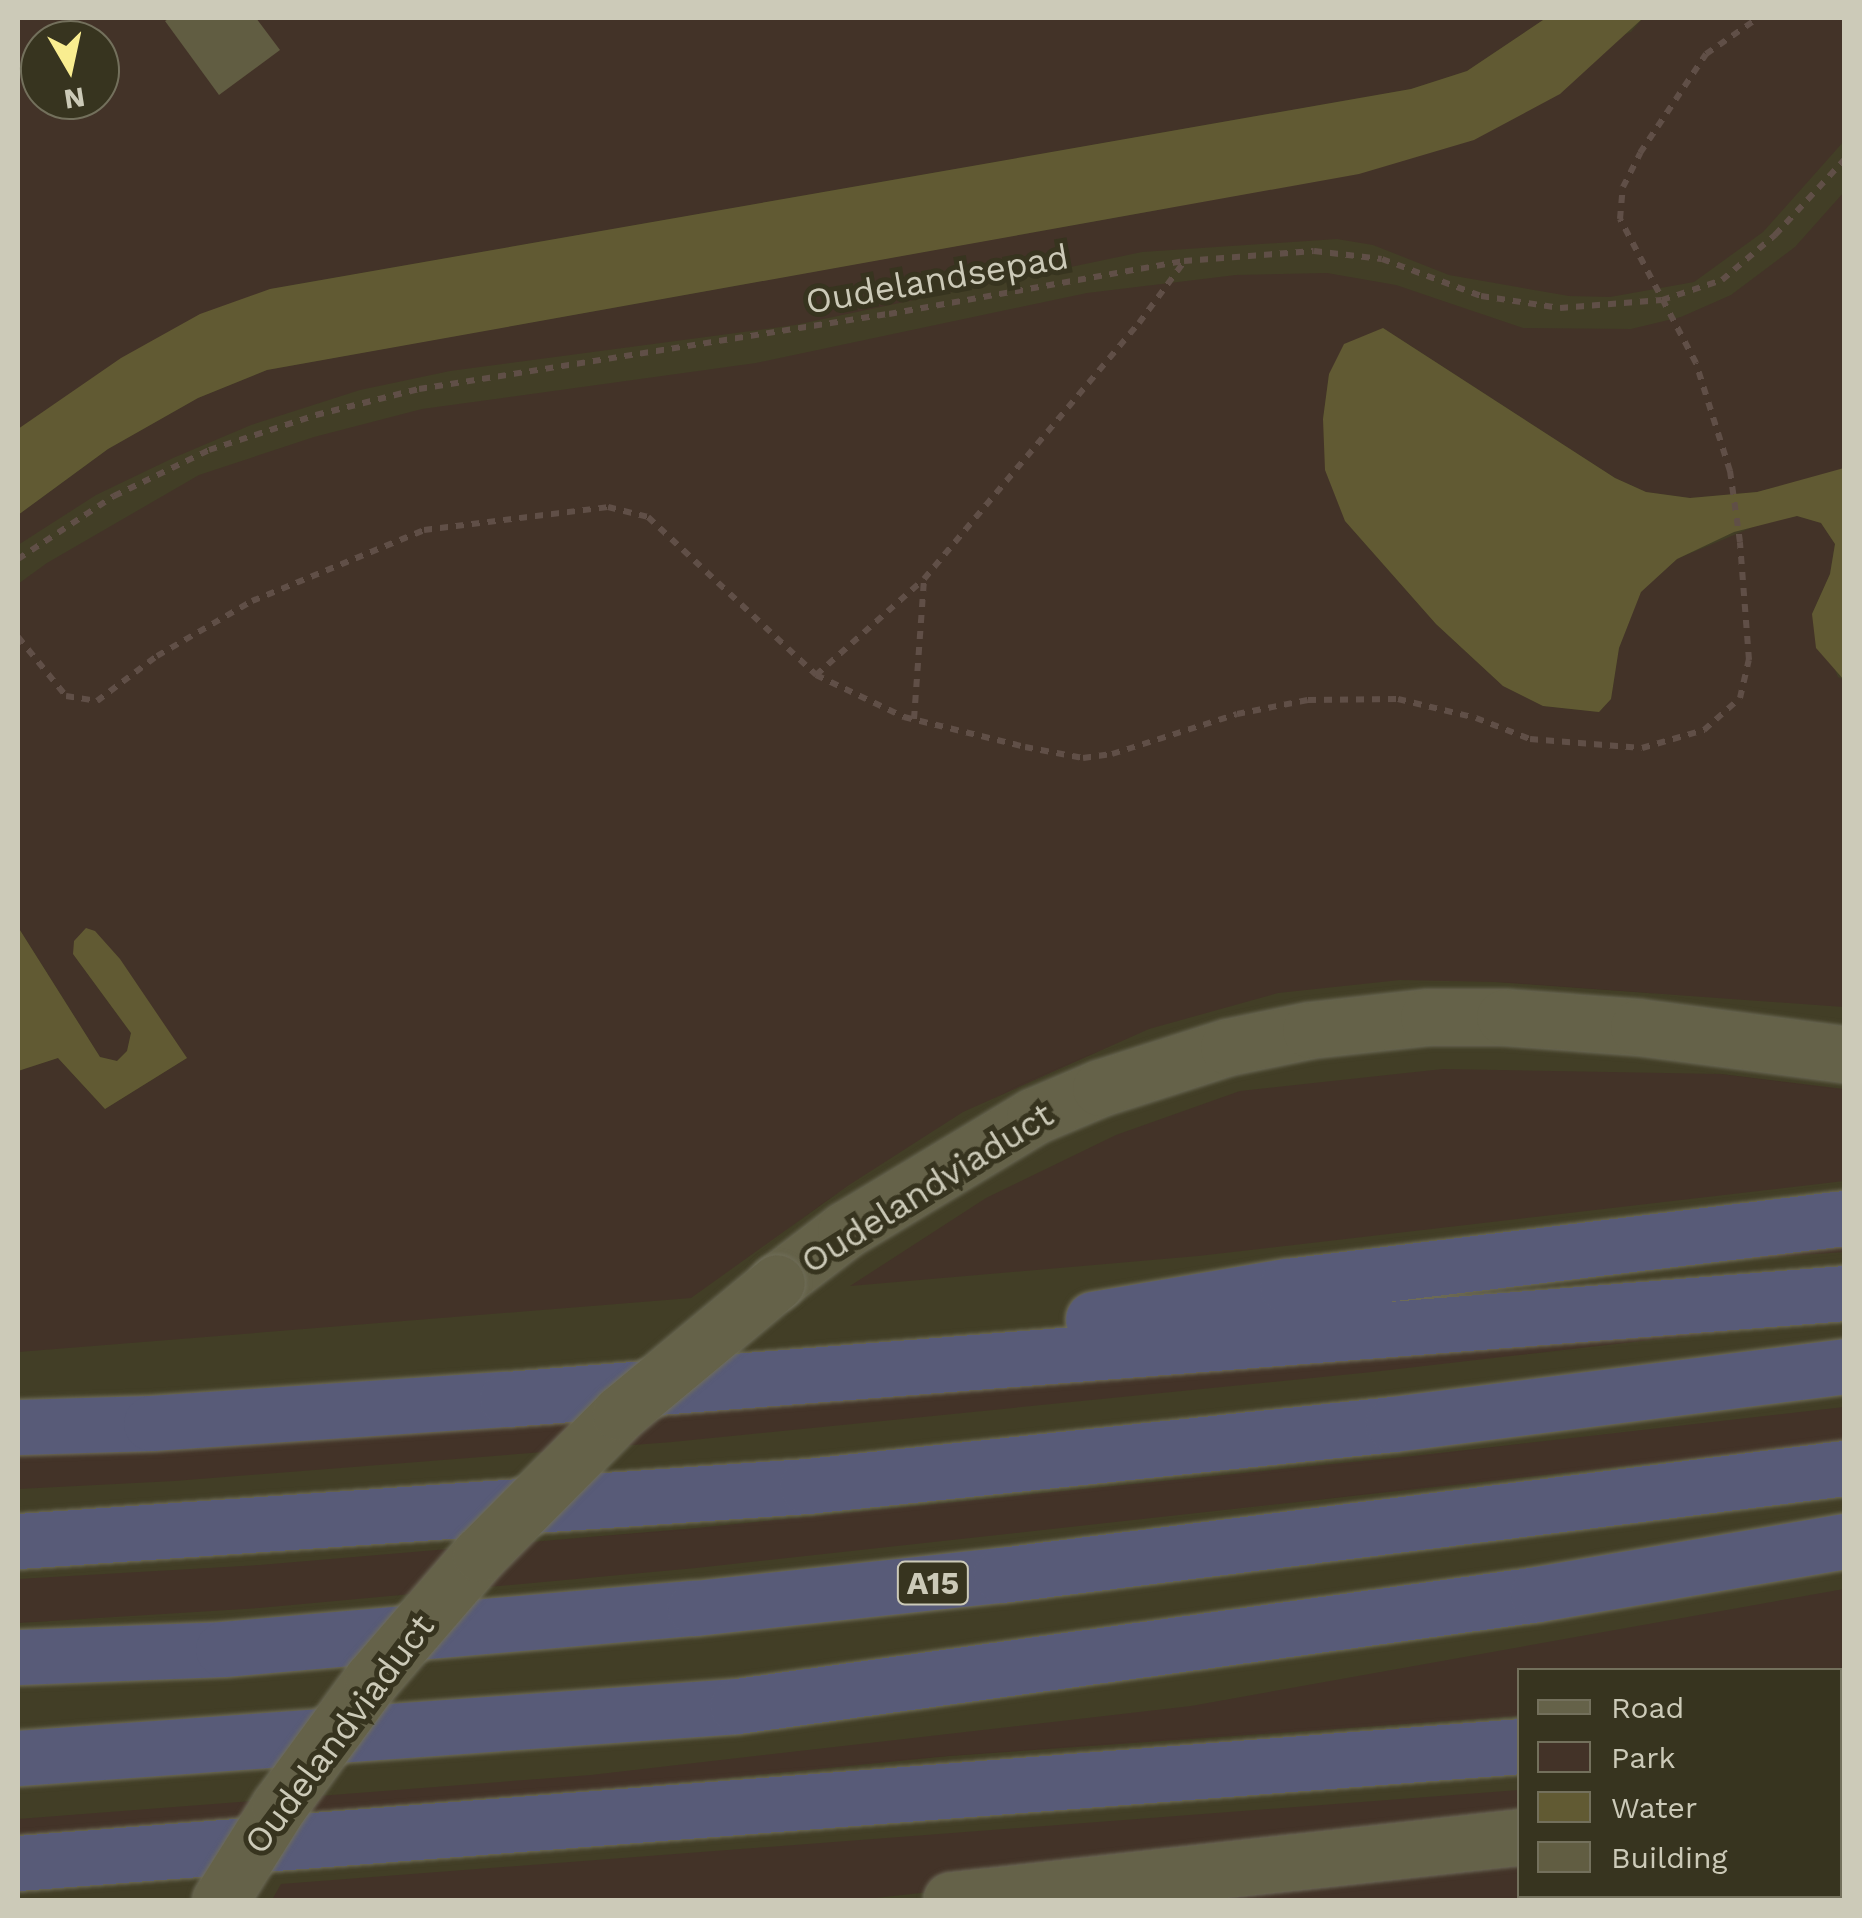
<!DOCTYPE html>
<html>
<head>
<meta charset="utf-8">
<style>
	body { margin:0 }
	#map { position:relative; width:1862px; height:1918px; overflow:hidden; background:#423e26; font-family:"Work Sans",sans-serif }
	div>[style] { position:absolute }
	.green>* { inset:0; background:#433328 }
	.water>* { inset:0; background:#615a33 }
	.building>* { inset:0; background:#615d42 }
	.path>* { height:6px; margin-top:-3px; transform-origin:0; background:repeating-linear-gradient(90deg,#604f47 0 8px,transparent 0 16px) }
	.roads { filter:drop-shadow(0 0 2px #6f6d59) drop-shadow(0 0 2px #6f6d59) }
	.secondary>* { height:55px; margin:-27.5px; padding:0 27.5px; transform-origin:27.5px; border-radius:27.5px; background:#656249 }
	.motorway>* { height:55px; margin:-27.5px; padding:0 27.5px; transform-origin:27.5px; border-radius:27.5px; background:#585b78 }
	.bridges { filter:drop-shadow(0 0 2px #6f6d59) drop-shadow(0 0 2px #6f6d59) }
	.secondary-bridge>* { height:55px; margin:-27.5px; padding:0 27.5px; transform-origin:27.5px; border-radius:27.5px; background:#656249 }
	span { translate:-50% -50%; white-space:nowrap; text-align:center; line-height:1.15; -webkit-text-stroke:10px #37341f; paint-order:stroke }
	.shield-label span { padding:2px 8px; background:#37341f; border:2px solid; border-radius:8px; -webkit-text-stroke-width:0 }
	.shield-label { font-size:32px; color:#cccab8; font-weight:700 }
	.street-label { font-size:35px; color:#cccab8 }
	.frame { position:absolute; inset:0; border:20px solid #cccab8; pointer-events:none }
	.legend { position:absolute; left:1517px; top:1668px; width:325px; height:230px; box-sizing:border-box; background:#37341f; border:2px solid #73705c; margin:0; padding:12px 18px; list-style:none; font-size:30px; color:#cccab8 }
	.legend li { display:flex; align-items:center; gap:20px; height:50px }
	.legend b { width:50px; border:2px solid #73705c }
	.north { position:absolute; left:20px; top:20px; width:100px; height:100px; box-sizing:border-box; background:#37341f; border:2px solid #73705c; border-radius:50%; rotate:171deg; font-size:28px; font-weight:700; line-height:40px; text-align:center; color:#cccab8 }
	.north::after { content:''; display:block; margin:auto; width:35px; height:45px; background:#f9ed90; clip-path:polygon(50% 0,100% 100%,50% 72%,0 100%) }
</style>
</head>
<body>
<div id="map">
	<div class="green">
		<i style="clip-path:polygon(evenodd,18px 18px,1546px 18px,1467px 71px,1411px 89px,270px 289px,18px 429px,18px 18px,40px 40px,100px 40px,100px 100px,40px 100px,40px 40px)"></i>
		<i style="clip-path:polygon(1643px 18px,1844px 18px,1844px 141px,1763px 232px,1694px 282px,1610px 297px,1569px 296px,1449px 275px,1373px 245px,1337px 239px,1142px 252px,795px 325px,450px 371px,360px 390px,251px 425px,173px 458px,96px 495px,18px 545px,18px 515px,108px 449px,198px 398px,267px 370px,1169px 208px,1631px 32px)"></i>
		<i style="clip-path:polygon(1844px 192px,1844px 468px,1840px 471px,1757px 492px,1690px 498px,1646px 492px,1615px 478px,1383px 328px,1329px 374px,1323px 419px,1345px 521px,1436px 624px,1503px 686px,1543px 706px,1599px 712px,1611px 699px,1619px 648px,1640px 592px,1677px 559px,1760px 524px,1797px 516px,1821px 523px,1835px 544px,1830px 574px,1812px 614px,1838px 677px,1844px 680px,1844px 1007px,1496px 982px,1400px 980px,1278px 993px,1149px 1029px,963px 1112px,849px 1185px,691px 1298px,18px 1352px,18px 1071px,58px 1058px,105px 1109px,187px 1058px,73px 954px,131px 1033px,127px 1051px,117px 1061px,100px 1057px,18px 927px,18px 584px,47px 563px,199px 475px,314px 437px,422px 409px,756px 363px,1087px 293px,1236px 275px,1327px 273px,1396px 285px,1523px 328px,1631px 329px,1681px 317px,1731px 295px,1795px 247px)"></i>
		<i style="clip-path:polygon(1443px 1069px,1721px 1074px,1844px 1089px,1844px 1181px,1198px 1256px,850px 1286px,986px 1198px,1116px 1135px,1240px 1091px)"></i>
		<i style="clip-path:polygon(1844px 1233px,1844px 1252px,1539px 1274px)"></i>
		<i style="clip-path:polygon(1791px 1324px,1372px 1372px,672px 1442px,174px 1481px,18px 1489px,18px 1451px)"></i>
		<i style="clip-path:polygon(1844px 1407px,1844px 1440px,1753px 1452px,696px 1568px,259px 1608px,18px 1623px,18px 1579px,260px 1565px,696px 1528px,1413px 1456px)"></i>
		<i style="clip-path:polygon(1844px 1589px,1844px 1689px,1840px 1690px,1840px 1670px,1520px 1670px,1519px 1716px,949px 1756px,675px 1783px,18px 1835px,18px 1819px,591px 1775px,1191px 1706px)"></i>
		<i style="clip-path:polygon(1519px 1790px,1519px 1827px,857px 1900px,272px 1900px,281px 1884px)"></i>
		<i style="clip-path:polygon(1844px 1815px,1844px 1900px,1040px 1900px,1519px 1851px,1520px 1896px,1840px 1896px,1840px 1816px)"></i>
	</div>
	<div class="water">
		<i style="clip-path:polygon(1546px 18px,1643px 18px,1560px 94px,1474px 140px,1359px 174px,267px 370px,198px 398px,108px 449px,18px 515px,18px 429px,121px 358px,200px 314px,270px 289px,1411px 89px,1467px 71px)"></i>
		<i style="clip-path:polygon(1383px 328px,1615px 478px,1646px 492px,1690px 498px,1757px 492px,1844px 468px,1844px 680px,1816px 648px,1812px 614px,1830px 574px,1835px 544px,1821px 523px,1797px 516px,1734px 532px,1677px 559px,1641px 592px,1619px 648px,1611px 699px,1599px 712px,1543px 706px,1503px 686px,1436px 624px,1345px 521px,1325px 470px,1323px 419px,1329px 374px,1344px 344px)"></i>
		<i style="clip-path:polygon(18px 927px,100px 1057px,117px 1061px,127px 1051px,131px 1033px,73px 954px,74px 941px,86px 928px,95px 931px,120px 959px,187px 1058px,105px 1109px,58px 1058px,18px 1071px)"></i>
	</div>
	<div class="building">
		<i style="clip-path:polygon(170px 18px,256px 18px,280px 50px,219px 95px,165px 21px)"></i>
	</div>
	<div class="path">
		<i style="left:18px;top:559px;width:115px;rotate:-33.3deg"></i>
		<i style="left:114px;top:496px;width:106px;rotate:-25.8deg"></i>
		<i style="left:209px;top:450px;width:113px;rotate:-18.1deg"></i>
		<i style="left:316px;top:415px;width:106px;rotate:-14.2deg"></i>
		<i style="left:419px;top:389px;width:476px;rotate:-9.1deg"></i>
		<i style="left:889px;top:314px;width:300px;rotate:-10.2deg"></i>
		<i style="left:1184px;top:261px;width:130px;rotate:-4.4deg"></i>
		<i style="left:1314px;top:251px;width:68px;rotate:6.7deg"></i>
		<i style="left:1382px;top:259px;width:106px;rotate:20.5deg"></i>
		<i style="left:1481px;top:296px;width:80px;rotate:8.6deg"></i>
		<i style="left:1560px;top:308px;width:102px;rotate:-4.5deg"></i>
		<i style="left:1662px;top:300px;width:63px;rotate:-18.4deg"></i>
		<i style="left:1722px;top:280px;width:70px;rotate:-40.3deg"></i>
		<i style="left:1775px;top:235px;width:102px;rotate:-47.4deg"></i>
		<i style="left:18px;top:637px;width:76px;rotate:50.9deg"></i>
		<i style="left:66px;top:696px;width:31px;rotate:9deg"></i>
		<i style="left:97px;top:701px;width:75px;rotate:-36.9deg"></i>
		<i style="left:157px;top:656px;width:110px;rotate:-30.1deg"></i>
		<i style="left:252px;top:601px;width:186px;rotate:-22.4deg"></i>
		<i style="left:424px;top:530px;width:185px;rotate:-7.1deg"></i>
		<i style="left:608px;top:507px;width:41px;rotate:14deg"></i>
		<i style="left:648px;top:517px;width:231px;rotate:43.2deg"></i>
		<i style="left:816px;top:675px;width:98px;rotate:25.5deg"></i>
		<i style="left:904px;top:717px;width:125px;rotate:13.9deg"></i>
		<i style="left:1025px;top:747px;width:59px;rotate:10.7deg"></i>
		<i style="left:1083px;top:758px;width:29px;rotate:-8deg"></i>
		<i style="left:1112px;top:754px;width:131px;rotate:-17.7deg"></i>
		<i style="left:1237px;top:714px;width:72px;rotate:-11.2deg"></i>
		<i style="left:1308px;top:700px;width:90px;rotate:-0.6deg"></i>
		<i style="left:1398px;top:699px;width:80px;rotate:13.7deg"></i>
		<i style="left:1476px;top:718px;width:58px;rotate:21.3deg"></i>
		<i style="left:1530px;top:739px;width:112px;rotate:4.6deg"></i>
		<i style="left:1642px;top:748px;width:65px;rotate:-16.2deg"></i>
		<i style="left:1704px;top:730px;width:48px;rotate:-41.6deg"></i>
		<i style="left:1740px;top:698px;width:39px;rotate:-77deg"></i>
		<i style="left:1749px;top:660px;width:118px;rotate:-94.4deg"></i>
		<i style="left:1740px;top:542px;width:72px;rotate:-98deg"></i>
		<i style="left:1730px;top:471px;width:113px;rotate:-107.5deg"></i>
		<i style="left:1696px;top:363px;width:163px;rotate:-117.8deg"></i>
		<i style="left:1620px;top:219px;width:32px;rotate:-85deg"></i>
		<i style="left:1623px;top:187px;width:38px;rotate:-63deg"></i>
		<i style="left:1640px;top:153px;width:119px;rotate:-56.3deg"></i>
		<i style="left:1706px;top:54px;width:63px;rotate:-34.7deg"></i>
		<i style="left:816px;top:675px;width:143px;rotate:-41.6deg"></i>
		<i style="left:914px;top:719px;width:140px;rotate:-85.9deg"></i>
		<i style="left:924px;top:579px;width:334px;rotate:-50deg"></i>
		<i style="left:1139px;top:323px;width:76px;rotate:-53.6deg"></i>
	</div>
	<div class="roads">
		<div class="secondary">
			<i style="left:777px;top:1282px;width:86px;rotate:-37.4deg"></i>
			<i style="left:845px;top:1230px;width:221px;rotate:-31.1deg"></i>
			<i style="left:1034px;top:1116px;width:72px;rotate:-23deg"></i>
			<i style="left:1100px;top:1088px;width:134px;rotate:-17.8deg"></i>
			<i style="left:1228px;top:1047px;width:84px;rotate:-11.7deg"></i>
			<i style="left:1310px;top:1030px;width:119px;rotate:-6.3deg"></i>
			<i style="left:1428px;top:1017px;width:76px"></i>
			<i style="left:1504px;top:1017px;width:134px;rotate:4.3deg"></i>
			<i style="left:1638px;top:1027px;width:208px;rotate:7.5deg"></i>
			<i style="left:1840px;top:1798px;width:4px;rotate:-14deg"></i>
			<i style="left:951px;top:1900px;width:572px;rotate:-6.32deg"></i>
		</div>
		<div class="motorway">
			<i style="left:1093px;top:1319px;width:197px;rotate:-9.7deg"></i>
			<i style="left:1287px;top:1286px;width:561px;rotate:-6.96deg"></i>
			<i style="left:18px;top:1427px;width:133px;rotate:-1.7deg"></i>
			<i style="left:151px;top:1423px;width:357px;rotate:-3.9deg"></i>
			<i style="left:507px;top:1399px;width:1341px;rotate:-4.53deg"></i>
			<i style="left:18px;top:1541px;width:791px;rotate:-3.99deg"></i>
			<i style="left:807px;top:1486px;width:589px;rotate:-6.04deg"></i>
			<i style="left:1393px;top:1424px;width:455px;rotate:-7.3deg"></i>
			<i style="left:18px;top:1657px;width:205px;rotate:-2.2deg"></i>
			<i style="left:223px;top:1649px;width:474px;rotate:-5deg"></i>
			<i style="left:695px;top:1608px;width:308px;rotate:-6.2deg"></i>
			<i style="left:1001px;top:1575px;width:850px;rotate:-7.23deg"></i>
			<i style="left:1840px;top:1721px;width:4px;rotate:-14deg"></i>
			<i style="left:18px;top:1758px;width:721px;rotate:-4.14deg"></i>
			<i style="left:737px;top:1706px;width:809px;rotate:-7.96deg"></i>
			<i style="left:1538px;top:1594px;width:311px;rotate:-9.8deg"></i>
			<i style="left:18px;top:1863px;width:1507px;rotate:-4.45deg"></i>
		</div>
	</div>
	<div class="bridges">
		<div class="secondary-bridge">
			<i style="left:220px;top:1900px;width:111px;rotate:-57.9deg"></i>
			<i style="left:279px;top:1806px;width:157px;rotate:-53.8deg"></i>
			<i style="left:372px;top:1679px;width:165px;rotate:-49.2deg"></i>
			<i style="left:480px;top:1554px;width:199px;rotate:-45.2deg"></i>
			<i style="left:620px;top:1413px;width:204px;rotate:-39.8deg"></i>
		</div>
	</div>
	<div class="shield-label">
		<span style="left:933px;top:1583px">A15</span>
	</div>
	<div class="street-label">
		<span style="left:937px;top:279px;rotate:-10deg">Oudelandsepad</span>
		<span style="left:927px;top:1188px;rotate:-32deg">Oudelandviaduct</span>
		<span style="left:339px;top:1734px;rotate:-53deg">Oudelandviaduct</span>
	</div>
	<div class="frame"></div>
	<ul class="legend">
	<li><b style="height:12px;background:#656249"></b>Road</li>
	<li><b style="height:28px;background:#433328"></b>Park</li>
	<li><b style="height:28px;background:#615a33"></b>Water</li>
	<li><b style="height:28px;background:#615d42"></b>Building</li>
	</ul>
	<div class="north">N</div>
</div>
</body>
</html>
